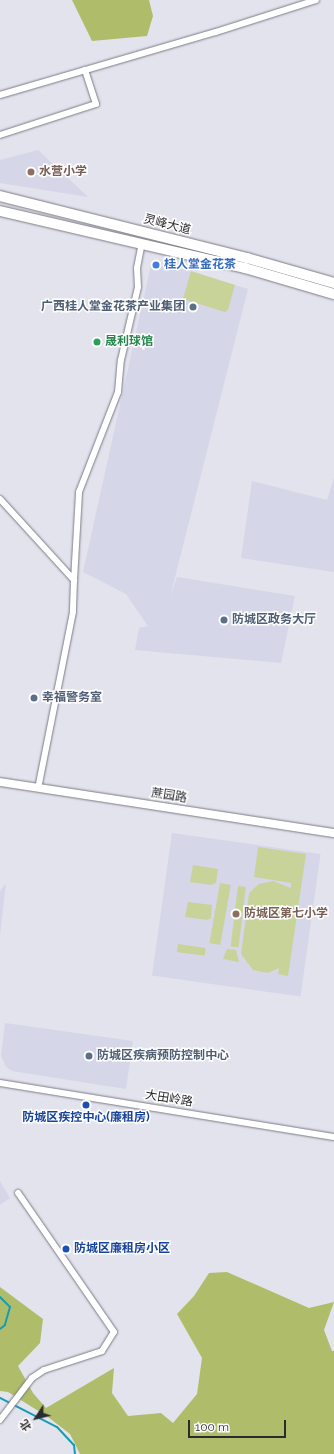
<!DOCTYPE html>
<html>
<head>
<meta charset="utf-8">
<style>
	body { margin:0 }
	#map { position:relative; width:334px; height:1454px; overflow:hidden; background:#e2e3ed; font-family:Raleway,"Noto Sans SC",sans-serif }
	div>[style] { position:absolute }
	.built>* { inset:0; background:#d5d6e8; transform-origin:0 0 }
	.green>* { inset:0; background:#c8d399; transform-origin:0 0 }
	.forest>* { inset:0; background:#afbd6b }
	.stream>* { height:2px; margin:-1px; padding:0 1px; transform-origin:1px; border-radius:1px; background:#179cb2 }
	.roads { filter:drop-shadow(0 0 1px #7b7b84) drop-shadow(0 0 1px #7b7b84) }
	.minor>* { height:6px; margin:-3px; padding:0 3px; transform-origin:3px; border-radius:3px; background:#fff }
	.tertiary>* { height:8px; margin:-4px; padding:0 4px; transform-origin:4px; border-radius:4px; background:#fff }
	.primary>* { height:10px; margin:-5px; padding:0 5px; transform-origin:5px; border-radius:5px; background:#fff }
	.dots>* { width:11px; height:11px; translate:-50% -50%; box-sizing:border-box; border:2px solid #fff; border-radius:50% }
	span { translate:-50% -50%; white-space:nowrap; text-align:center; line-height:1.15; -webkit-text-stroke:3px #fff; paint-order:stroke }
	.education-label { font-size:12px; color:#785e54; font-weight:700 }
	.left { translate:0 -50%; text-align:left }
	.street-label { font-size:12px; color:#2b2b2f }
	.shop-label { font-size:12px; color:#366cbe; font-weight:700 }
	.service-label { font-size:12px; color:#4e5e75; font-weight:700 }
	.right { translate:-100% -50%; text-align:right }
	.leisure-label { font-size:12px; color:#27864d; font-weight:700 }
	.transit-label { font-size:12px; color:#164399; font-weight:700 }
	.north { position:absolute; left:16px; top:1398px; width:40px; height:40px; -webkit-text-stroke:3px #fff; paint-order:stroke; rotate:235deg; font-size:11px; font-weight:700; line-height:16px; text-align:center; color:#2b2b2f }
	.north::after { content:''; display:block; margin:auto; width:14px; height:18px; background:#2b2b2f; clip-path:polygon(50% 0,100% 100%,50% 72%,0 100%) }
	.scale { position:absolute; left:188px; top:1420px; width:98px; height:18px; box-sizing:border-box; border:2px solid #2b2b2f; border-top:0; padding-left:5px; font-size:12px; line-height:14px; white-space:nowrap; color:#2b2b2f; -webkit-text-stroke:3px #fff; paint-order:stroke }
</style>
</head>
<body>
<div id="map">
	<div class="built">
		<i style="clip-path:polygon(38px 150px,88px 197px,0 183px,0 160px)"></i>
		<i style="clip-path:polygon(152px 260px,248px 289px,170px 597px,177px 577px,295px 596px,281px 663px,135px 650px,139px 628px,148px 626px,126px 594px,83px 572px)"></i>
		<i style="clip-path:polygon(334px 478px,334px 572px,241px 558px,252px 481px,327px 500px)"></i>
		<i style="left:172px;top:833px;width:150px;height:144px;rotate:8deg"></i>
		<i style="clip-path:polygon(6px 883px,0 935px,0 891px)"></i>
		<i style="clip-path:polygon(5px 1023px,133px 1041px,126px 1089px,12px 1071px,6px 1067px,1px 1056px)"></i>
		<i style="clip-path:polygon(0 1181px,10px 1198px,0 1205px)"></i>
	</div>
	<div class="green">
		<i style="clip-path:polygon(191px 271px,235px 285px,228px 310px,225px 312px,183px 299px)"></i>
		<i style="clip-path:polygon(258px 847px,306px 854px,288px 976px,278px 974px,279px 968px,268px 973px,253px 970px,241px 954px,249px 894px,251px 891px,259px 884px,273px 881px,291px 888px,291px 883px,254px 877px)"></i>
		<i style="clip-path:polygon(193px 865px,218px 869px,216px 883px,211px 885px,190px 882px)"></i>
		<i style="left:220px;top:883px;width:11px;height:61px;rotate:10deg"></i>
		<i style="left:238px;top:886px;width:8px;height:61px;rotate:7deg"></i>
		<i style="clip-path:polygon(188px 902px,212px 905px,211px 918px,207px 920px,185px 917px)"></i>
		<i style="left:178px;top:944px;width:28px;height:8px;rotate:8deg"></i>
		<i style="clip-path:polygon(227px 949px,236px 950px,239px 962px,223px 959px)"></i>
	</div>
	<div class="forest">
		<i style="clip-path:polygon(72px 0,149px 0,153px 16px,147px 36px,92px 41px)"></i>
		<i style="clip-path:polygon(227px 1272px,309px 1308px,334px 1302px,324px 1330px,332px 1351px,334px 1351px,334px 1454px,80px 1454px,70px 1434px,48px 1417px,8px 1392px,0 1391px,0 1287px,43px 1319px,40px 1343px,18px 1366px,33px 1393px,46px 1408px,114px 1368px,112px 1393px,128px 1416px,161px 1413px,173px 1423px,197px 1394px,202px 1358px,177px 1314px,194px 1296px,209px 1273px)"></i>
	</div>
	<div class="stream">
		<i style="left:0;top:1297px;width:14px;rotate:45deg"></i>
		<i style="left:10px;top:1307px;width:19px;rotate:106deg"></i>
		<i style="left:5px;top:1325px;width:6px;rotate:141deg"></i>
		<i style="left:0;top:1398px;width:64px;rotate:27deg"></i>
		<i style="left:57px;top:1427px;width:25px;rotate:47deg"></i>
		<i style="left:74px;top:1445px;width:9px;rotate:84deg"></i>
	</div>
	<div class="roads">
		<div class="minor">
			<i style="left:0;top:95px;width:225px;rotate:-16.3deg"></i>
			<i style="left:216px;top:32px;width:105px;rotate:-17.7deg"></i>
			<i style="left:0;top:135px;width:101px;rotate:-17.9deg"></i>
			<i style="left:96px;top:104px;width:36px;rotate:-108deg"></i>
			<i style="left:0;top:499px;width:110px;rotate:47.6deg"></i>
			<i style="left:74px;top:580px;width:32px;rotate:92deg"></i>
			<i style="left:73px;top:612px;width:179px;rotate:101.2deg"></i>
			<i style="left:74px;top:580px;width:88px;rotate:-86.7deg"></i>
			<i style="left:79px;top:492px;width:107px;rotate:-68.7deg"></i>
			<i style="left:118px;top:392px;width:32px;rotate:-85deg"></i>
			<i style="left:121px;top:360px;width:75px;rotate:-76.9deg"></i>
			<i style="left:138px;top:287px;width:19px;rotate:-93deg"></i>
			<i style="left:137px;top:268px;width:25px;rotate:-79deg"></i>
			<i style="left:0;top:1083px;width:338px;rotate:9.2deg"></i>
			<i style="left:0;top:1420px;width:53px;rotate:-52.7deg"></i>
			<i style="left:32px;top:1378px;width:14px;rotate:-34deg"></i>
			<i style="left:44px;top:1370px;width:61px;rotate:-18.1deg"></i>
			<i style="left:102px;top:1351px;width:22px;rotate:-58deg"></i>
			<i style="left:114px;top:1332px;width:169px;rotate:-124.6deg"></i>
		</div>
		<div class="tertiary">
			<i style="left:0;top:782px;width:338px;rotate:8.7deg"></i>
		</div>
		<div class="primary">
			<i style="left:0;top:196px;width:255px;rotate:14.1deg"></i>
			<i style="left:247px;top:258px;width:91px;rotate:16deg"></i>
			<i style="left:0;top:211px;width:252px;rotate:13.1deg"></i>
			<i style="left:245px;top:268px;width:93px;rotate:16.3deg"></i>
		</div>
	</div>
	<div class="dots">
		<i style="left:31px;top:172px;background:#8d6e63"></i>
		<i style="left:156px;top:265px;background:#3f7fe0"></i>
		<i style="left:193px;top:307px;background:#5c6f8a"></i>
		<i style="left:97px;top:342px;background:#2e9e5b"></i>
		<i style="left:224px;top:620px;background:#5c6f8a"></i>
		<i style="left:34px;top:698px;background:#5c6f8a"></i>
		<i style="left:236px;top:914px;background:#8d6e63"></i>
		<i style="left:89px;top:1056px;background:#5c6f8a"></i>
		<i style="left:86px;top:1105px;background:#1a4fb4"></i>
		<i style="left:66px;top:1249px;background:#1a4fb4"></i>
	</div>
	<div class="education-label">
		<span class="left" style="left:39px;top:172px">水营小学</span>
		<span class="left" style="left:244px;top:914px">防城区第七小学</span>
	</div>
	<div class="street-label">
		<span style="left:167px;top:225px;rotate:14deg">灵峰大道</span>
		<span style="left:169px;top:796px;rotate:9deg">蔗园路</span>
		<span style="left:169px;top:1099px;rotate:9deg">大田岭路</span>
	</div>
	<div class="shop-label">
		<span class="left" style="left:164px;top:265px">桂人堂金花茶</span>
	</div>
	<div class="service-label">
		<span class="right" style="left:185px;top:307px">广西桂人堂金花茶产业集团</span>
		<span class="left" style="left:232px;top:620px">防城区政务大厅</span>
		<span class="left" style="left:42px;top:698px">幸福警务室</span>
		<span class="left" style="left:97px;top:1056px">防城区疾病预防控制中心</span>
	</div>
	<div class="leisure-label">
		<span class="left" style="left:105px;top:342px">晟利球馆</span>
	</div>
	<div class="transit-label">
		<span style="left:86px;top:1118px">防城区疾控中心(廉租房)</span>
		<span class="left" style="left:74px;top:1249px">防城区廉租房小区</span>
	</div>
	<div class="north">北</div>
	<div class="scale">100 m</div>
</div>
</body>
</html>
